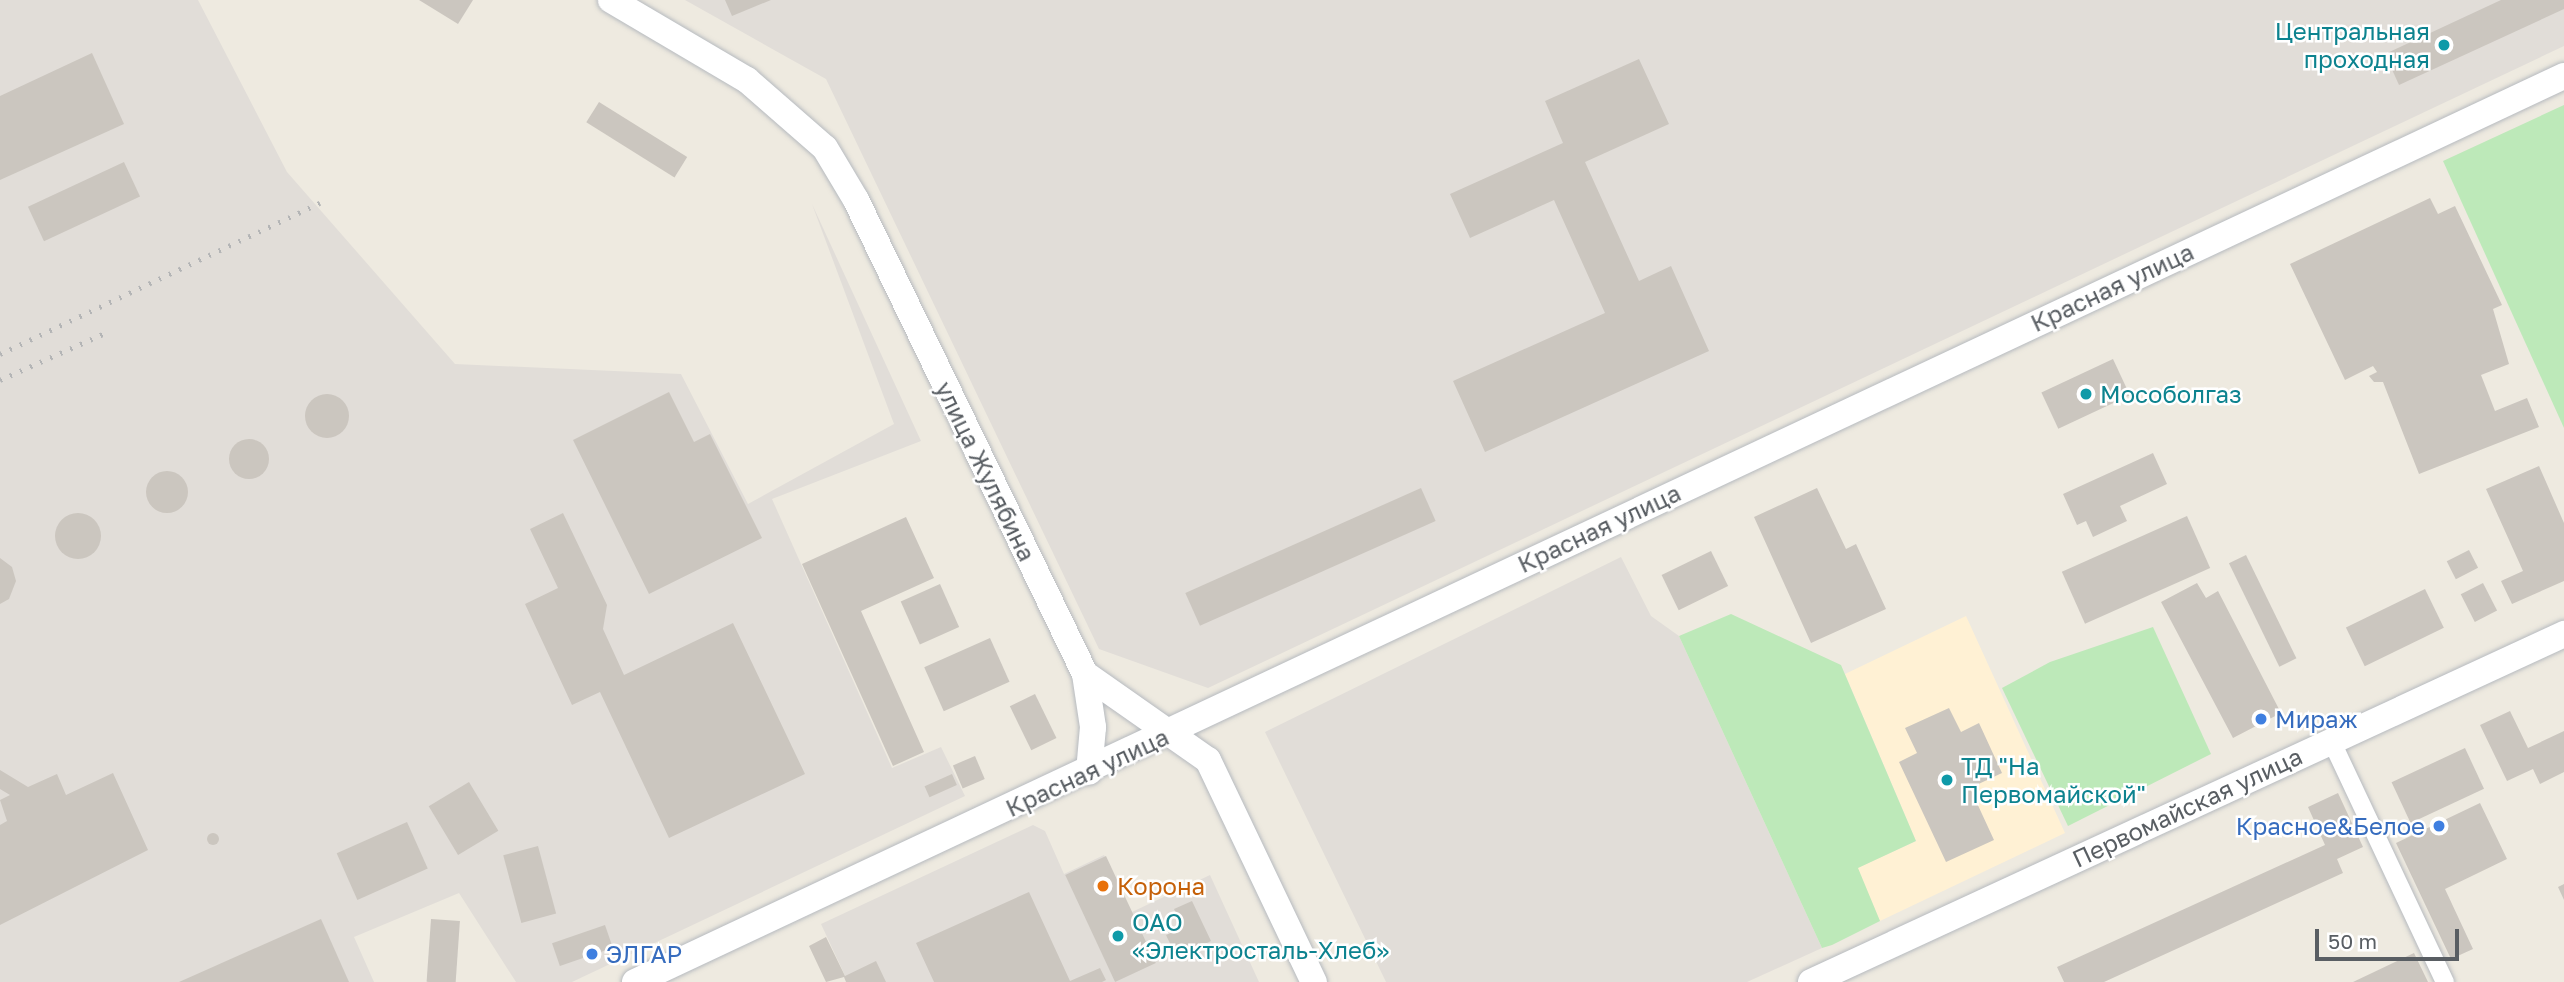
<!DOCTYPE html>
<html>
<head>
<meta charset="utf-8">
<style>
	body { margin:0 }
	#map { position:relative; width:2564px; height:982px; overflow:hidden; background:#eeeae0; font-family:"Golos Text",sans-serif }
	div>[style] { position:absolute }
	.commercial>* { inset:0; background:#fff1d4 }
	.industrial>* { inset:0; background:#e1ddd8 }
	.green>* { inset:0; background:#bde9b9 }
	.building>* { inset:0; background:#cbc6bf; transform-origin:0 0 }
	.round { border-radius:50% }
	.roads { filter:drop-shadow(0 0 2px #b6babf) drop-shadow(0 0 2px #b6babf) }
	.street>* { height:18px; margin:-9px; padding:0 9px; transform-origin:9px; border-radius:9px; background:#fff }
	.secondary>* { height:26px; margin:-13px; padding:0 13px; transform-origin:13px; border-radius:13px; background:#fff }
	.rail>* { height:5px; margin-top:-2.5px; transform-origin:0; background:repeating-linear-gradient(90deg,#b4b5b6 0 2px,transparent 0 11px) }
	.dots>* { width:19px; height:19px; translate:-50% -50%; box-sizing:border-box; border:4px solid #fff; border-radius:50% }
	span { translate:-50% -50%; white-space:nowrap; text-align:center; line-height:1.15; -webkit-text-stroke:5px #fff; paint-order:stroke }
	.culture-label { font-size:24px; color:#0d838f }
	.right { translate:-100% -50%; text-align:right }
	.left { translate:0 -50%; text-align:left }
	.street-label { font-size:24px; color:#595e63 }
	.shop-label { font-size:24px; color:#366cbe }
	.food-label { font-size:24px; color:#c56008 }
	.scale { position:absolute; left:2315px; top:929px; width:144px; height:32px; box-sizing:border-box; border:4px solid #595e63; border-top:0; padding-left:9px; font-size:21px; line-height:24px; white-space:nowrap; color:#595e63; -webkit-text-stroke:5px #fff; paint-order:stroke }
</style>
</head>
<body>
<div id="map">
	<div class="commercial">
		<i style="clip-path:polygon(1966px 616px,2065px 833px,1880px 921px,1857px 868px,1916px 841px,1845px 674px)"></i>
	</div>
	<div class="industrial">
		<i style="clip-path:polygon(0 0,198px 0,287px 172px,455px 364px,681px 374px,748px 504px,894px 424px,812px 204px,921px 441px,772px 499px,892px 768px,941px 747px,965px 796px,572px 982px,516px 982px,459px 893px,354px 937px,374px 982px,0 982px)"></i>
		<i style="clip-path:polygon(685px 0,2564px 0,2564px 46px,1208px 688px,1099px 649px,826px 79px)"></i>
		<i style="clip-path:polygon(1621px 557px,1651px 616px,1679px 636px,1822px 948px,1747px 982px,1386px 982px,1265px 732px)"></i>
		<i style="clip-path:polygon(1033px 825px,1045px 831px,1064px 874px,1104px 855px,1132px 912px,1210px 875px,1259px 982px,848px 982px,821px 924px)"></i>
	</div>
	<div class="green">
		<i style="clip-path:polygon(2564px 105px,2564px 428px,2443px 161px)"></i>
		<i style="clip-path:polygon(1731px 614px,1841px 665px,1916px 841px,1858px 868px,1880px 921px,1832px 945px,1822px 948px,1679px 636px)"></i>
		<i style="clip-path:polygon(2153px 627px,2211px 754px,2068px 826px,2002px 688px,2050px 662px)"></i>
	</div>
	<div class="building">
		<i style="clip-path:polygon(419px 0,473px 0,458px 24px)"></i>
		<i style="clip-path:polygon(725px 0,771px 0,732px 16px)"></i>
		<i style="clip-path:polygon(2501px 0,2564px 0,2564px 9px,2399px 85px,2385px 54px)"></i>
		<i style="clip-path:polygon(92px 53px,124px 124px,0 180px,0 96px)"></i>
		<i style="clip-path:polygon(1639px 59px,1669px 124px,1585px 162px,1639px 281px,1671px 266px,1709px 351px,1485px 452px,1453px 381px,1605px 313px,1554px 200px,1470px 238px,1450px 194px,1563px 143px,1545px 101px)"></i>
		<i style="left:599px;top:102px;width:104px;height:24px;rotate:32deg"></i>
		<i style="left:124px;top:162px;width:38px;height:106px;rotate:65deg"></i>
		<i style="clip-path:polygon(2430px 198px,2438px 214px,2455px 206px,2502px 305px,2493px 309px,2509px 364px,2481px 375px,2495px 411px,2527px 398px,2539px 427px,2419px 474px,2383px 382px,2374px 382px,2369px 376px,2377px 372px,2373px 366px,2345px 380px,2290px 264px)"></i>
		<i style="left:2113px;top:359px;width:40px;height:79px;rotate:65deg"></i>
		<i style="clip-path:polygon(669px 392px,694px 442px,710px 434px,762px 538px,649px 594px,573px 440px)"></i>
		<i class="round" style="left:305px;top:394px;width:44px;height:44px"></i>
		<i class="round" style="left:229px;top:439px;width:40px;height:40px"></i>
		<i style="clip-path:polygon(2153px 453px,2167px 484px,2120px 506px,2127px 521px,2093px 537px,2086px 521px,2077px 525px,2063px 494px)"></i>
		<i style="clip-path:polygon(2539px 466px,2564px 523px,2564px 581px,2512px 604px,2501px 581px,2523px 571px,2486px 489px)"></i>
		<i class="round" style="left:146px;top:471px;width:42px;height:42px"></i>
		<i style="left:1421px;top:488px;width:36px;height:258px;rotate:66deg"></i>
		<i style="clip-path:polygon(1817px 488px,1846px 549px,1856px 544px,1886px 609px,1811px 643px,1754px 517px)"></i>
		<i style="clip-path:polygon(563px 513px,607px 605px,603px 629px,624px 675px,733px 623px,805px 774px,669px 838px,600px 692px,572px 705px,525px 604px,558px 588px,530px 529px)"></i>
		<i class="round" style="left:55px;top:513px;width:46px;height:46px"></i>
		<i style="left:2187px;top:516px;width:57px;height:137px;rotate:66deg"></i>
		<i style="clip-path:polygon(906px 517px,934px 578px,861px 611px,924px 752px,893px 766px,802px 564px)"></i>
		<i style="left:2469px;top:550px;width:20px;height:25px;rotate:63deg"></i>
		<i style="left:1711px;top:551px;width:39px;height:55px;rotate:64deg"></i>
		<i style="left:2246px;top:555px;width:115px;height:19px;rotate:64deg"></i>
		<i style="clip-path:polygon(0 558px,12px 567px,16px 581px,9px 599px,0 604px)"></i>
		<i style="clip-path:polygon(2197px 583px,2206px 598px,2218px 591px,2281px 713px,2233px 738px,2161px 602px)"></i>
		<i style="left:2483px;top:583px;width:31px;height:25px;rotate:63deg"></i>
		<i style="left:940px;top:584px;width:47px;height:43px;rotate:66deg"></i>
		<i style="left:2425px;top:589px;width:43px;height:88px;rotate:64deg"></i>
		<i style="left:990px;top:638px;width:48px;height:72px;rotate:66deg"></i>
		<i style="left:1035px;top:694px;width:49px;height:28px;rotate:64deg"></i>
		<i style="clip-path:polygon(1949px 708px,1961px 732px,1979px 723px,2002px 773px,1970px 788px,1994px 840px,1946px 862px,1899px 762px,1917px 753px,1905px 728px)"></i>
		<i style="clip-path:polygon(2510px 711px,2528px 748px,2564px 731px,2564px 772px,2540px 784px,2533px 769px,2507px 781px,2480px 725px)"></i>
		<i style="left:2465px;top:748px;width:45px;height:81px;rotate:65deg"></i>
		<i style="left:975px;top:756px;width:25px;height:24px;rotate:67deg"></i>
		<i style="clip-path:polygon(0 770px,28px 787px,57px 774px,66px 795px,113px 773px,148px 850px,0 925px,0 825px,7px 821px,0 800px,10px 795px,0 789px)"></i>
		<i style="left:952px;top:774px;width:12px;height:30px;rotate:66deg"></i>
		<i style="left:469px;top:782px;width:57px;height:47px;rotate:59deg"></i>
		<i style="clip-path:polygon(2338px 793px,2363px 847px,2337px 859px,2343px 873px,2104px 982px,2064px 982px,2057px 967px,2325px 845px,2308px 807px)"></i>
		<i style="clip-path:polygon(2480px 803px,2507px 859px,2445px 889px,2473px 949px,2451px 959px,2396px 843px)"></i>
		<i style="left:407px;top:822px;width:51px;height:77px;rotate:66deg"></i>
		<i class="round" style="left:207px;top:833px;width:12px;height:12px"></i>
		<i style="left:538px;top:846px;width:70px;height:36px;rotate:75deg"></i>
		<i style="left:1106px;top:856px;width:118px;height:45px;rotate:65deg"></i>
		<i style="clip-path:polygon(2564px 884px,2564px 900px,2558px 887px)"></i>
		<i style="clip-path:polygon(1029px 892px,1070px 981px,1100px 968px,1106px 980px,1102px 982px,934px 982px,916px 943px)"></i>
		<i style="clip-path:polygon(1192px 901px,1211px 941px,1177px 958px,1166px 935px,1183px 928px,1174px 909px)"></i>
		<i style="clip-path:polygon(321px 919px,349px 982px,179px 982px)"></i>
		<i style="left:431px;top:919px;width:29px;height:63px;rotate:4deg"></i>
		<i style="left:605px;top:925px;width:24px;height:56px;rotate:71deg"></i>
		<i style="clip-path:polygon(826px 937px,845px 976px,876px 961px,886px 982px,846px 982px,844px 977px,826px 982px,809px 946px)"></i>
		<i style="clip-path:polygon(2414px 953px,2428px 982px,2353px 982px)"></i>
	</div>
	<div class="roads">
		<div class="street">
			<i style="left:2331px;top:740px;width:268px;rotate:64.8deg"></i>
		</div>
		<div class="secondary">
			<i style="left:611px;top:0;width:158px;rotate:30.5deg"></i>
			<i style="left:747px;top:80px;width:103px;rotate:41.1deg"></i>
			<i style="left:825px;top:148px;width:61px;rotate:59.2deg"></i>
			<i style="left:856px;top:200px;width:526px;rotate:64.21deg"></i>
			<i style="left:1085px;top:674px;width:150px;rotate:35deg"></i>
			<i style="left:1208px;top:760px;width:246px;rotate:64.5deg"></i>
			<i style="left:1085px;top:674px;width:54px;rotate:81.4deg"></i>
			<i style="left:1093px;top:727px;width:45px;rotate:95.1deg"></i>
			<i style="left:635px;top:982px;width:2131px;rotate:-25.16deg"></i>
			<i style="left:1811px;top:982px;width:830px;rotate:-24.8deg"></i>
		</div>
	</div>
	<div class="rail">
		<i style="left:0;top:354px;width:354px;rotate:-25.3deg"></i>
		<i style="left:0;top:380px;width:113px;rotate:-24.1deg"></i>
	</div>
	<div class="dots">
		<i style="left:2444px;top:45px;background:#0f9aa8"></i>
		<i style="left:2086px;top:394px;background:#0f9aa8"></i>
		<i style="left:2261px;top:719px;background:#3f7fe0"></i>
		<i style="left:1947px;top:780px;background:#0f9aa8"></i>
		<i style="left:2439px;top:826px;background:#3f7fe0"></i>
		<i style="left:1103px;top:886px;background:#e8710a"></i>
		<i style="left:1118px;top:936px;background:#0f9aa8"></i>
		<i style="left:592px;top:954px;background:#3f7fe0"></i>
	</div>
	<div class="culture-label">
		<span class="right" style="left:2430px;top:45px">Центральная<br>проходная</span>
		<span class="left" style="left:2100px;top:394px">Мособолгаз</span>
		<span class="left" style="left:1961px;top:780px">ТД "На<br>Первомайской"</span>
		<span class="left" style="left:1132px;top:936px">ОАО<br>«Электросталь-Хлеб»</span>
	</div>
	<div class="street-label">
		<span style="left:2112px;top:287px;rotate:-25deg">Красная улица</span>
		<span style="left:986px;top:471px;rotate:64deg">улица Жулябина</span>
		<span style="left:1599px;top:528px;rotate:-25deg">Красная улица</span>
		<span style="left:1087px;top:772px;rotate:-25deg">Красная улица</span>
		<span style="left:2187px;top:807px;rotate:-25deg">Первомайская улица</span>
	</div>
	<div class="shop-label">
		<span class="left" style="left:2275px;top:719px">Мираж</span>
		<span class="right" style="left:2425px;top:826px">Красное&amp;Белое</span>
		<span class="left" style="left:606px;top:954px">ЭЛГАР</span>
	</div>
	<div class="food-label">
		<span class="left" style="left:1117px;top:886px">Корона</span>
	</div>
	<div class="scale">50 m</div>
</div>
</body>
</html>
